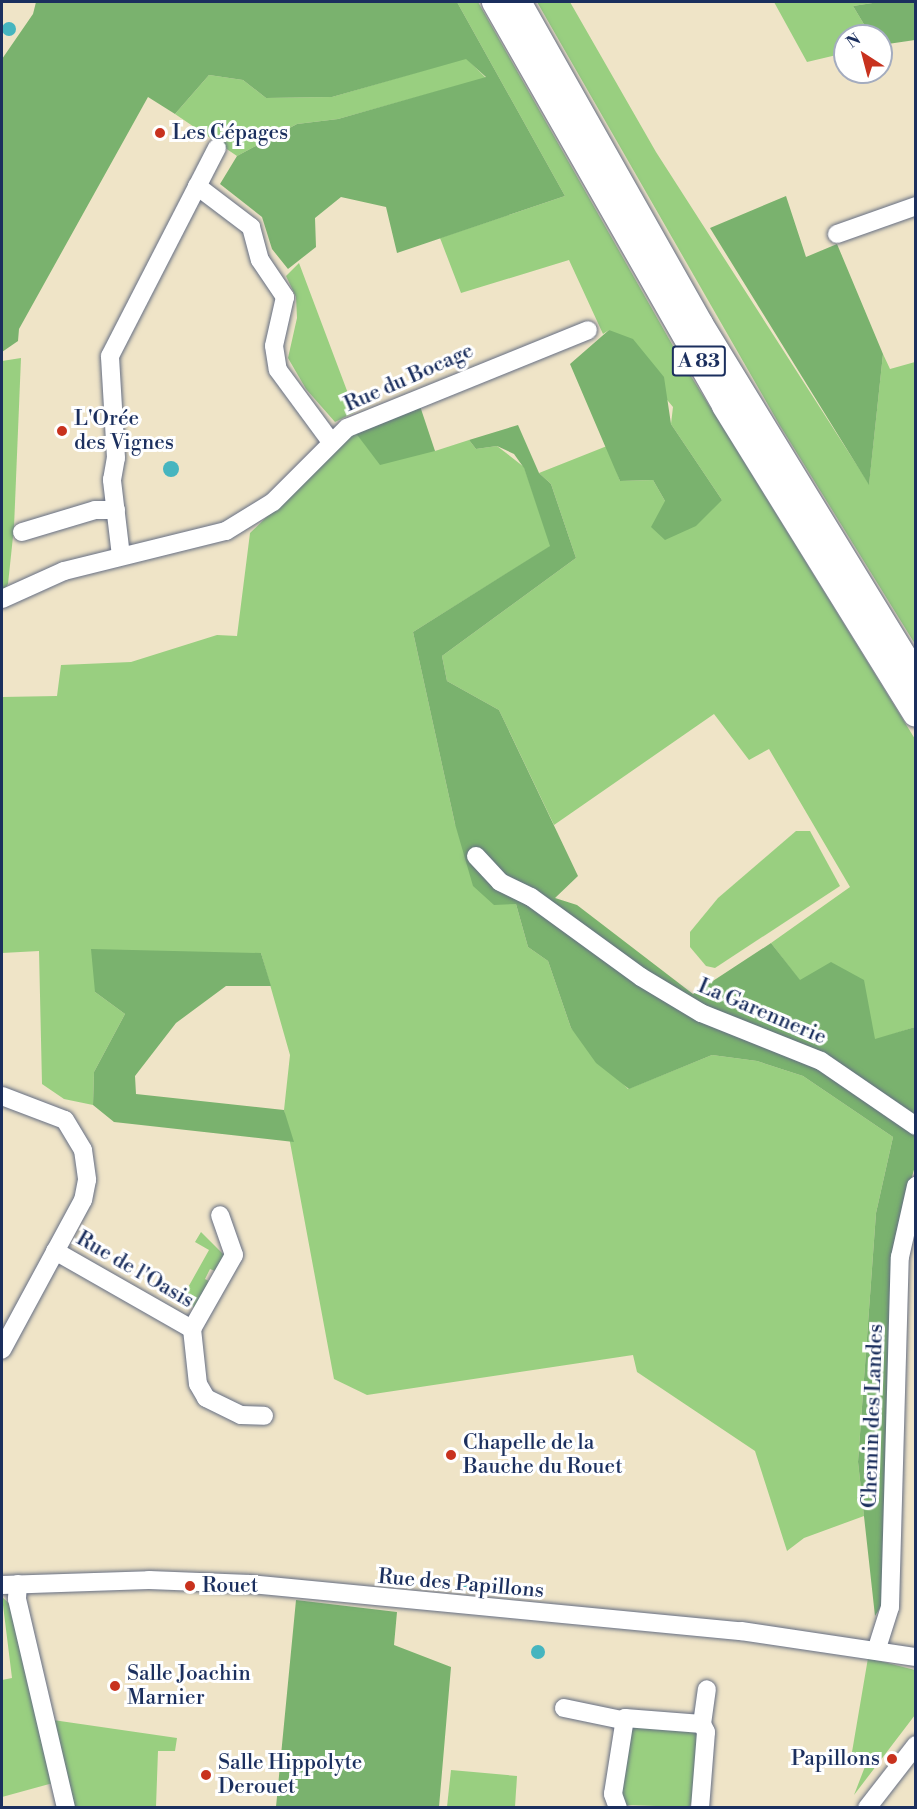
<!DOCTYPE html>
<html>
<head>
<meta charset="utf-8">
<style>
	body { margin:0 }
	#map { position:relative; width:917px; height:1809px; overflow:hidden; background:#efe4c7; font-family:"Libre Bodoni",serif }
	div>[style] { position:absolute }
	.green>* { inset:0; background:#99cf80 }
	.forest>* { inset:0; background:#7ab26e }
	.water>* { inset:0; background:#46b5bf }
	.round { border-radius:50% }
	.roads { filter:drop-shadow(0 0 2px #656e83) drop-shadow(0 0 2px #656e83) }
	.minor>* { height:18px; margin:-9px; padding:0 9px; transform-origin:9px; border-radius:9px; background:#fff }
	.highway>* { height:26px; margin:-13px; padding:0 13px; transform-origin:13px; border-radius:13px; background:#fff }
	.dots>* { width:16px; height:16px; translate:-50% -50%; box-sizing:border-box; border:3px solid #fff; border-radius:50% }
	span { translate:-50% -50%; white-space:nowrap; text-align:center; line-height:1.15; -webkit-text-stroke:6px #fff; paint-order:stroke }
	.shield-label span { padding:2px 4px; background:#fff; border:2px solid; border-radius:4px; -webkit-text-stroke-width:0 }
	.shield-label { font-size:20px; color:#1b2f5e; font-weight:700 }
	.poi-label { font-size:21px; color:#1b2f5e }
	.left { translate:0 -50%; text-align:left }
	.right { translate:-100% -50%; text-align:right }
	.street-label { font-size:21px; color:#1b2f5e }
	.frame { position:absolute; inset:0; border:3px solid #1b2f5e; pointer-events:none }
	.north { position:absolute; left:833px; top:24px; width:60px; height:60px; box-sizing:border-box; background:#fff; border:2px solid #a4acbf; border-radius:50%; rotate:324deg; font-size:16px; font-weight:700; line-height:24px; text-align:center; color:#1b2f5e }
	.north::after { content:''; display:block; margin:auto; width:21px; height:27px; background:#c8321e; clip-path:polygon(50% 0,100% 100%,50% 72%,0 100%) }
</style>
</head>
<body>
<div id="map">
	<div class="green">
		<i style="clip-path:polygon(457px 2px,478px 2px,681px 360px,915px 739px,915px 1027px,875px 1040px,800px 981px,771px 943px,850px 887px,769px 749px,749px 760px,714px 714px,554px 825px,499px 710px,447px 681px,442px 656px,576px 558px,551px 484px,539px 473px,607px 446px,620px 481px,653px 480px,665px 501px,722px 500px,671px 424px,673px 407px,609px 330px,603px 334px,569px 260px,461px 293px,440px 238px,565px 196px)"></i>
		<i style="clip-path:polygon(537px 2px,570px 2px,656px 152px,869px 484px,883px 354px,890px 369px,915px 362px,915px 644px,779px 424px)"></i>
		<i style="clip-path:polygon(774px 2px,879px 2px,853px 6px,871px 36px,845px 36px,845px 53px,807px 62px)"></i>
		<i style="clip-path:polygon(466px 58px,486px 78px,338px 119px,297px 124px,237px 156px,175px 114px,209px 75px,243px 80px,266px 98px,332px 97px)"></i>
		<i style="clip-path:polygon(299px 263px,355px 412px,335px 422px,306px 389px,288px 358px,297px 318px,296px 297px,286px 276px)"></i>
		<i style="clip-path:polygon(21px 358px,14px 527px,8px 584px,2px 593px,2px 361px)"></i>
		<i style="clip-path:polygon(355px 432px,435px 451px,469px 440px,476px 449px,497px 446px,524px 467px,551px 546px,413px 632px,455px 824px,516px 904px,528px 947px,548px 961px,571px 1028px,628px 1089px,712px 1055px,757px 1061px,803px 1076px,893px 1137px,876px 1213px,858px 1462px,864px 1516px,804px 1538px,787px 1551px,755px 1451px,637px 1372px,633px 1355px,367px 1395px,334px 1379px,284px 1110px,290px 1055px,261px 953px,220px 955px,95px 992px,125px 1014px,94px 1072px,93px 1105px,64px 1099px,42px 1084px,39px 951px,2px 953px,2px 697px,57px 696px,61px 665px,131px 662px,217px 635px,237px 636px,250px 533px)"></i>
		<i style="clip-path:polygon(796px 831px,810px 831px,840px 886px,715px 968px,706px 966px,690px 947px,690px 932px,718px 898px)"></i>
		<i style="clip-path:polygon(201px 1232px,226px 1257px,218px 1272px,210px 1269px,205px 1279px,212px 1283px,197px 1309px,181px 1300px,209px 1250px,195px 1242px)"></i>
		<i style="clip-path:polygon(2px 1597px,11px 1605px,53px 1783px,2px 1797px,2px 1680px,12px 1678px)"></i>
		<i style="clip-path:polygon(868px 1658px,915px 1670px,915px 1715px,854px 1795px,866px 1764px,852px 1752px)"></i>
		<i style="clip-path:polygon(53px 1720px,177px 1738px,175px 1751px,158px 1751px,156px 1807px,72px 1807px)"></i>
		<i style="clip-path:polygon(628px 1726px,697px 1732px,695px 1796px,689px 1807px,623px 1805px,620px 1773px)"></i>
		<i style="clip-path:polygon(451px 1770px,517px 1776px,515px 1807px,447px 1807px)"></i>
	</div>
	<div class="forest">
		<i style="clip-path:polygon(36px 2px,457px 2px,565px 196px,397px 253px,386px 207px,341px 197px,315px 218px,316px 247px,288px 269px,272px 249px,262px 217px,220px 184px,237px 156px,297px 124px,338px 119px,486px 77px,466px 59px,332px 97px,266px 98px,243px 80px,209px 75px,175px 114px,148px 97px,19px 329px,18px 341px,2px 352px,2px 59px,33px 14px)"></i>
		<i style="clip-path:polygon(879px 2px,915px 2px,915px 40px,881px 45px,881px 36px,871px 36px,853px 6px)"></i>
		<i style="clip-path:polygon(786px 196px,806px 257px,837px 244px,883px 354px,869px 485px,710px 228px)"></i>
		<i style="clip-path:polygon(609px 330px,633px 339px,664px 377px,671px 424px,722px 500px,696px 526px,665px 540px,651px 527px,665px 501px,653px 480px,620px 481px,570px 364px)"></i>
		<i style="clip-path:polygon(420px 406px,435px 451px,380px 465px,355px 432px)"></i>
		<i style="clip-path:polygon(518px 425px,539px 473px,551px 484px,576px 558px,442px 656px,447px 681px,499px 710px,578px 876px,555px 898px,577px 905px,693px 994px,771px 943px,800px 980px,831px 962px,864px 980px,875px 1039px,915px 1027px,915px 1166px,895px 1238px,885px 1600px,875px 1616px,858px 1462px,876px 1213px,893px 1137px,803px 1076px,757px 1061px,712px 1055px,629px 1089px,596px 1063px,571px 1028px,548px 961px,528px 947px,516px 904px,494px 905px,473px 886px,455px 824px,413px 632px,550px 546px,524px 468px,514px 454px,497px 446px,476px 449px,469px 440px)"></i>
		<i style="clip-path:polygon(91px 949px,261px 953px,271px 986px,226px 986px,176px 1023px,135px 1076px,136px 1094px,284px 1110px,294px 1142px,114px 1122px,93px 1105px,94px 1072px,125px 1014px,95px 992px)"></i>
		<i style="clip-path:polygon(296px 1600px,397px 1612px,394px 1645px,451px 1667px,439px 1807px,276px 1807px)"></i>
	</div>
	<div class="water">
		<i class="round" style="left:2px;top:22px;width:14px;height:14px"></i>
		<i class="round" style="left:163px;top:461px;width:16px;height:16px"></i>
		<i class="round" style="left:456px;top:1577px;width:14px;height:14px"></i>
		<i class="round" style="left:531px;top:1645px;width:14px;height:14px"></i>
	</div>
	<div class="roads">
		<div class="minor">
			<i style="left:197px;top:186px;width:68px;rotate:37.2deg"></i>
			<i style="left:251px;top:227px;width:34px;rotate:75deg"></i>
			<i style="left:260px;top:260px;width:45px;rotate:56deg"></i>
			<i style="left:285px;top:297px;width:50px;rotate:102.7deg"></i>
			<i style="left:274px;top:346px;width:24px;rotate:81deg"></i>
			<i style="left:278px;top:370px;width:89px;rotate:53.6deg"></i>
			<i style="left:837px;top:234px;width:84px;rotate:-19.5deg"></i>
			<i style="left:22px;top:532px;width:76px;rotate:-16.8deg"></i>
			<i style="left:95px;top:510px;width:21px"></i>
			<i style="left:121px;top:556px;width:77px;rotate:-96.8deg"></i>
			<i style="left:112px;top:480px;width:22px;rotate:-80deg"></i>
			<i style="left:116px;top:458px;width:102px;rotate:-93.4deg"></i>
			<i style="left:110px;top:356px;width:234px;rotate:-62.8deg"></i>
			<i style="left:2px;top:599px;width:68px;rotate:-24.3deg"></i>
			<i style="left:64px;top:571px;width:167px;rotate:-13.9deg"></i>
			<i style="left:226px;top:531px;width:55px;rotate:-31.7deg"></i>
			<i style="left:273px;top:502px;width:105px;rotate:-45deg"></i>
			<i style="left:347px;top:428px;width:260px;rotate:-22.1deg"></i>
			<i style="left:476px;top:856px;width:35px;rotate:47deg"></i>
			<i style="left:500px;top:882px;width:34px;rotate:26deg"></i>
			<i style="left:531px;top:897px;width:136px;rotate:36deg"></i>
			<i style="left:641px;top:977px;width:70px;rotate:31deg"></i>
			<i style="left:701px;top:1013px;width:129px;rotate:21.8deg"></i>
			<i style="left:821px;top:1061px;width:115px;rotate:34.4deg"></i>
			<i style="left:2px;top:1096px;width:67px;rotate:20.9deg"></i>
			<i style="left:65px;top:1120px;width:35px;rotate:59deg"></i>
			<i style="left:83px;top:1150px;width:30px;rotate:82deg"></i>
			<i style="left:87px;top:1180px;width:20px;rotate:101deg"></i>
			<i style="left:83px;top:1200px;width:170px;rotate:118.4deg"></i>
			<i style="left:55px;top:1251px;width:158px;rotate:29.7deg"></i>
			<i style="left:192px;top:1329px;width:55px;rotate:83.8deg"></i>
			<i style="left:198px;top:1384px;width:16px;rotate:60deg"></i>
			<i style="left:206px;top:1398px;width:39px;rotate:26deg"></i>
			<i style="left:241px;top:1415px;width:23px;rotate:2deg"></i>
			<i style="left:192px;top:1329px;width:85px;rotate:-60.4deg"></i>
			<i style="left:234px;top:1255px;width:42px;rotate:-109.3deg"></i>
			<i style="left:18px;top:1584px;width:15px;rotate:94deg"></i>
			<i style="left:17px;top:1599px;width:215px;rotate:76.8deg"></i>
			<i style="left:2px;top:1585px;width:147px;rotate:-1.9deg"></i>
			<i style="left:149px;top:1580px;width:101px;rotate:2.3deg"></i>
			<i style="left:250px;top:1584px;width:493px;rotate:5.5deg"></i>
			<i style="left:741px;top:1631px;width:177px;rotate:8.5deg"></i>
			<i style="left:877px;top:1648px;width:43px;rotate:-72.4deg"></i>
			<i style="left:890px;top:1607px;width:350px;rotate:-88.4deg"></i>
			<i style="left:900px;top:1257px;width:73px;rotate:-77.3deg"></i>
			<i style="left:564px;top:1708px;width:59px;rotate:11.7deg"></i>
			<i style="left:702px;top:1724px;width:35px;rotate:-82deg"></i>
			<i style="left:618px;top:1808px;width:15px;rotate:-110deg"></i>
			<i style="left:613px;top:1794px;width:77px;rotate:-81deg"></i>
			<i style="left:625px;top:1718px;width:77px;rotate:4.5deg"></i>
			<i style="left:702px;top:1724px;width:9px;rotate:63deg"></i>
			<i style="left:706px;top:1732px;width:76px;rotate:94.5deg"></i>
			<i style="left:867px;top:1808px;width:80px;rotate:-52.1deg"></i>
		</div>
		<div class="highway">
			<i style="left:495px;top:2px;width:465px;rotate:60.3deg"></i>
			<i style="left:725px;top:406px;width:362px;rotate:58.2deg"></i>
			<i style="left:518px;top:2px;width:370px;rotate:60.5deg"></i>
			<i style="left:700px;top:324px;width:414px;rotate:58.5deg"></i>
		</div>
	</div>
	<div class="dots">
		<i style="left:160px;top:133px;background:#c8321e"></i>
		<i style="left:62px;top:431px;background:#c8321e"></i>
		<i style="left:451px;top:1455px;background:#c8321e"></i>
		<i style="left:190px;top:1586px;background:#c8321e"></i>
		<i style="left:115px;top:1686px;background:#c8321e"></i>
		<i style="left:892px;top:1759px;background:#c8321e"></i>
		<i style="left:206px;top:1775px;background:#c8321e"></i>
	</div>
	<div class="shield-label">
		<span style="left:699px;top:361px">A 83</span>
	</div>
	<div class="poi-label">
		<span class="left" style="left:172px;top:133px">Les Cépages</span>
		<span class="left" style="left:74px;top:431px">L'Orée<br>des Vignes</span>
		<span class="left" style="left:463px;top:1455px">Chapelle de la<br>Bauche du Rouet</span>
		<span class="left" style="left:202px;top:1586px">Rouet</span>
		<span class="left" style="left:127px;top:1686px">Salle Joachin<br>Marnier</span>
		<span class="right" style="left:880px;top:1759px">Papillons</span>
		<span class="left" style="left:218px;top:1775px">Salle Hippolyte<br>Derouet</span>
	</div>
	<div class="street-label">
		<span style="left:409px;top:378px;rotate:-24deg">Rue du Bocage</span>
		<span style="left:762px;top:1012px;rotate:23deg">La Garennerie</span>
		<span style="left:135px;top:1270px;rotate:30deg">Rue de l'Oasis</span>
		<span style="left:873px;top:1416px;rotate:-88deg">Chemin des Landes</span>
		<span style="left:461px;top:1584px;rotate:5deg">Rue des Papillons</span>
	</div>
	<div class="frame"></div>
	<div class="north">N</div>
</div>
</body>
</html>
